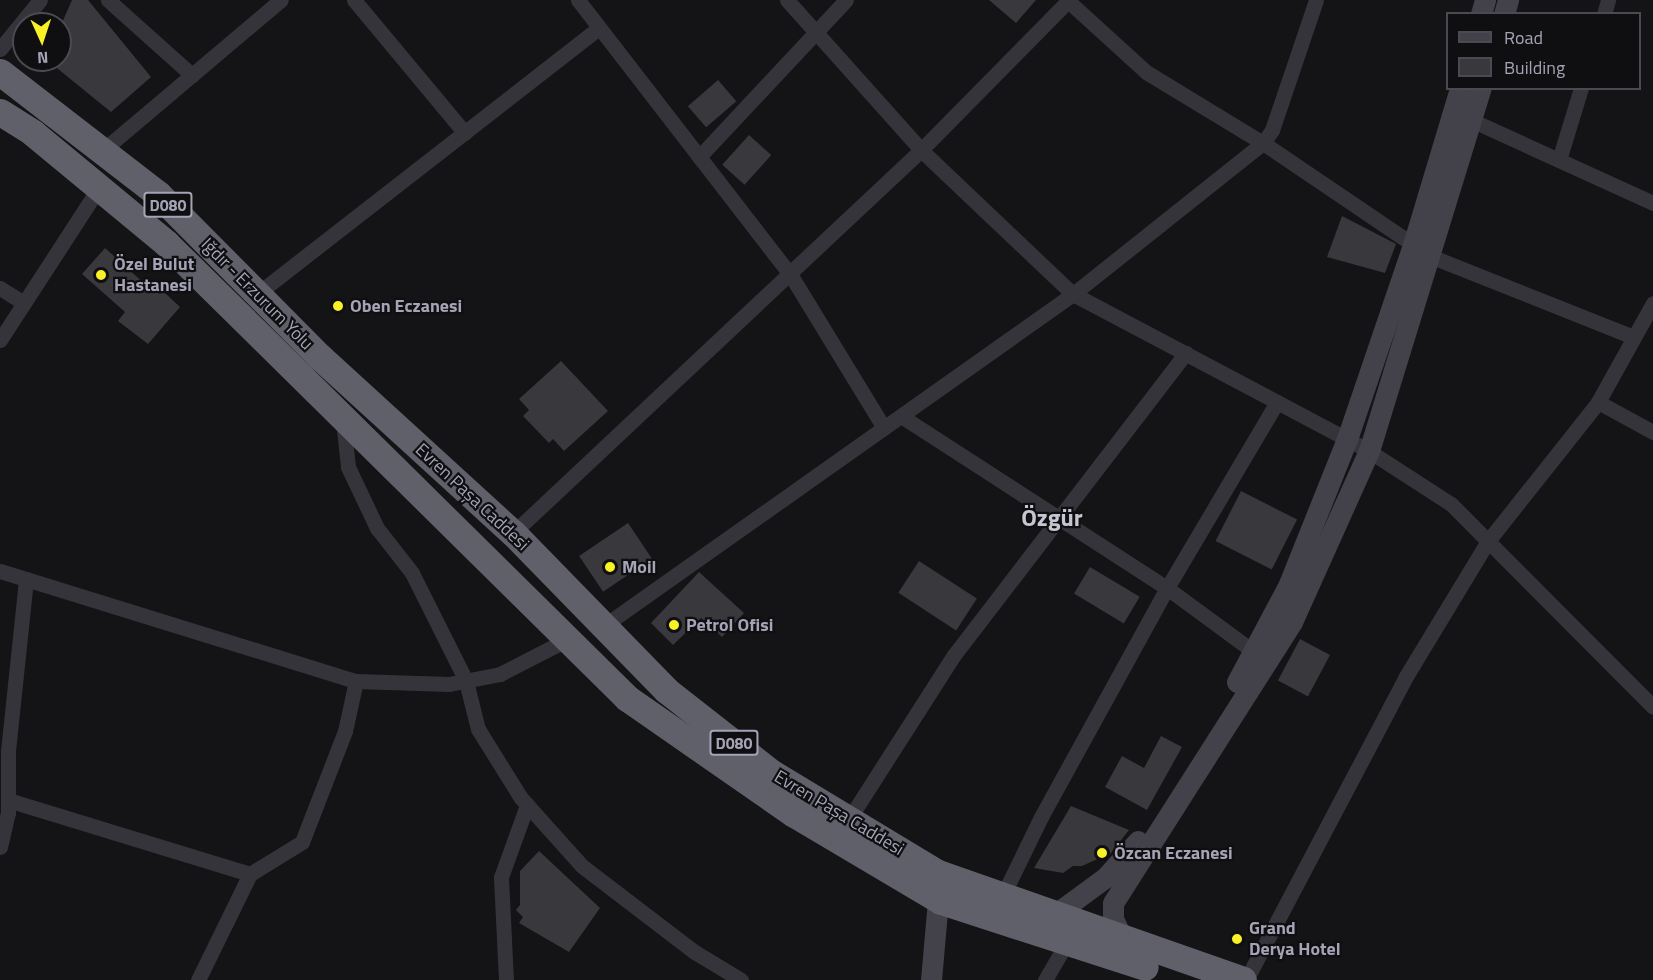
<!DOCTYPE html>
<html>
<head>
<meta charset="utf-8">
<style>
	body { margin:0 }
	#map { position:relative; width:1653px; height:980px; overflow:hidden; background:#141315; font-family:"Titillium Web",sans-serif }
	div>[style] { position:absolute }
	.building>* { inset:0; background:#38383d; transform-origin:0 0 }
	.street>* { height:15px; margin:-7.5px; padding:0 7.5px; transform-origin:7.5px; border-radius:7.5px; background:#35343a }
	.secondary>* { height:21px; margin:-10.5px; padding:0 10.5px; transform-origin:10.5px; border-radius:10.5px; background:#43424a }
	.highway>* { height:27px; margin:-13.5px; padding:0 13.5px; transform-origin:13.5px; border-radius:13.5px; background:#60606b }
	.dots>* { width:16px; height:16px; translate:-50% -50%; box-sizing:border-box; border:3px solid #0f0e10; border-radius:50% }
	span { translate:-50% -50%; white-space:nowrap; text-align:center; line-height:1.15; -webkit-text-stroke:4.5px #0f0e10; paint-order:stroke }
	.shield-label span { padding:2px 4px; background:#0f0e10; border:2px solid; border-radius:4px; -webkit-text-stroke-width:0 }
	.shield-label { font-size:16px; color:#a4a4b6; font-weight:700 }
	.poi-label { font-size:18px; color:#a4a4b6; font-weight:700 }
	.left { translate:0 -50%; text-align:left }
	.street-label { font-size:18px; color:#a4a4b6 }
	.district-label { font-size:24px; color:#c6c6d2; font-weight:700 }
	.legend { position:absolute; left:1446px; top:12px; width:195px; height:78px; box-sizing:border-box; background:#0f0e10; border:2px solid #4b4a52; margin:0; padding:8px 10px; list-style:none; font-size:18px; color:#a4a4b6 }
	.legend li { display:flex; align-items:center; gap:12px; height:30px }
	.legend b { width:30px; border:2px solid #4b4a52 }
	.north { position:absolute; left:12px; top:12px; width:60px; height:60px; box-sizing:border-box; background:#0f0e10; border:2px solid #4b4a52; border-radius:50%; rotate:177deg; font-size:16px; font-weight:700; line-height:24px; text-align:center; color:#a4a4b6 }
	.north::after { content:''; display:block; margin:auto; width:21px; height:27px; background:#f8f128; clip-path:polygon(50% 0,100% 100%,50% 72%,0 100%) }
</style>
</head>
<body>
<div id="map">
	<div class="building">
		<i style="clip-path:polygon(72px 0,88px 0,151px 77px,111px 112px,47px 60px,60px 60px,61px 25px)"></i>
		<i style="clip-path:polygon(989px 0,1036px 0,1016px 23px)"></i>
		<i style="left:718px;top:80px;width:28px;height:40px;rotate:49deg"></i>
		<i style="left:749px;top:135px;width:30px;height:40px;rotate:42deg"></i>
		<i style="clip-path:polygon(1342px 216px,1396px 244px,1385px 273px,1327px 257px)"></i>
		<i style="clip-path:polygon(105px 248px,146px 285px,150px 279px,180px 307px,148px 344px,118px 321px,125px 312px,82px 274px)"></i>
		<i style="clip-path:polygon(561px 361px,608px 411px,564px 451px,553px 439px,549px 443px,523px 416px,529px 410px,519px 399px)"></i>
		<i style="left:1241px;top:491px;width:63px;height:56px;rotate:27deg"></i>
		<i style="left:628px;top:523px;width:43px;height:59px;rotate:56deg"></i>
		<i style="left:919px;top:561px;width:69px;height:38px;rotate:33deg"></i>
		<i style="left:1090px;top:567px;width:58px;height:31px;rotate:31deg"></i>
		<i style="clip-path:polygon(699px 572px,744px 613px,722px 637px,701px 618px,673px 645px,651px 623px)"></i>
		<i style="left:1300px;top:639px;width:34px;height:47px;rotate:28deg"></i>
		<i style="clip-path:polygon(1161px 736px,1182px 747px,1147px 810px,1105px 787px,1122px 756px,1144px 768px)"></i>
		<i style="clip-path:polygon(1071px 806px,1129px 830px,1111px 853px,1082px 866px,1073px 866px,1063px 873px,1034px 868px)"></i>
		<i style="clip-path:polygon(539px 851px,600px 908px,569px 952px,519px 923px,523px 917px,516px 910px,520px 905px,520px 871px)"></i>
	</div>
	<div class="street">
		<i style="left:108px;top:0;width:113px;rotate:41.8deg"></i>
		<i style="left:354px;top:0;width:173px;rotate:50.2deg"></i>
		<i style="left:578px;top:0;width:346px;rotate:52.3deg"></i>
		<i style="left:790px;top:274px;width:180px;rotate:58.6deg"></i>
		<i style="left:787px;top:0;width:201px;rotate:48.2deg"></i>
		<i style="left:921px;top:150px;width:209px;rotate:43.5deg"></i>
		<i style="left:1073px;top:294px;width:335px;rotate:27.9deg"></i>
		<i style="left:1369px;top:451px;width:98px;rotate:32.9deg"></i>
		<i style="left:1451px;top:504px;width:286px;rotate:45.1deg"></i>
		<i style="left:1067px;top:0;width:107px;rotate:42.3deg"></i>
		<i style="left:1146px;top:72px;width:137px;rotate:31.3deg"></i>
		<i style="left:1263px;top:143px;width:202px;rotate:34.1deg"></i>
		<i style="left:1430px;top:256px;width:219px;rotate:21.7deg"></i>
		<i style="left:1604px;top:14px;width:15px;rotate:-74deg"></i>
		<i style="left:0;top:49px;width:63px;rotate:-50.8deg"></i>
		<i style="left:1471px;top:120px;width:200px;rotate:24.5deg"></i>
		<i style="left:102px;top:151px;width:234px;rotate:-40.2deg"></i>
		<i style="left:699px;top:157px;width:215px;rotate:-46.9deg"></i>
		<i style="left:1559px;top:160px;width:75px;rotate:-73deg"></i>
		<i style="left:0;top:288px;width:26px;rotate:32deg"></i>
		<i style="left:257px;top:294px;width:433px;rotate:-37.9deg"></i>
		<i style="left:0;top:340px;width:184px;rotate:-57deg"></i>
		<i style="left:1598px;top:402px;width:63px;rotate:28.6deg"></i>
		<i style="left:901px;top:416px;width:317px;rotate:32.9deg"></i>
		<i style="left:1167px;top:588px;width:108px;rotate:36.3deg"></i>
		<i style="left:343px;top:420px;width:47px;rotate:83.9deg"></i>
		<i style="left:348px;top:467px;width:68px;rotate:64.6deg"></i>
		<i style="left:377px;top:528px;width:57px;rotate:52.1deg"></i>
		<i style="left:412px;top:573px;width:121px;rotate:63.4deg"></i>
		<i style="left:466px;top:681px;width:49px;rotate:76deg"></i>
		<i style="left:478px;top:729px;width:81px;rotate:58.1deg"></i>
		<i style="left:521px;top:798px;width:91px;rotate:48.1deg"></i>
		<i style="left:582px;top:866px;width:140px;rotate:37.4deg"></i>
		<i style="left:693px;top:951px;width:56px;rotate:31.1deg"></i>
		<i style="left:513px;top:533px;width:560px;rotate:-43.19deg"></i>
		<i style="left:921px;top:150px;width:211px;rotate:-45.4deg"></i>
		<i style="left:0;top:571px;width:373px;rotate:17.2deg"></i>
		<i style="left:356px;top:681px;width:93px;rotate:1.8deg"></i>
		<i style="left:449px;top:684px;width:52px;rotate:-11.1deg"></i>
		<i style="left:500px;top:674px;width:76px;rotate:-27.2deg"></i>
		<i style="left:605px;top:625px;width:573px;rotate:-35.27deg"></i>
		<i style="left:1073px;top:294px;width:243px;rotate:-38.5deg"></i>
		<i style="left:1263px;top:143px;width:16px;rotate:-55deg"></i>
		<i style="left:1272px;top:130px;width:137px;rotate:-71.3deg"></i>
		<i style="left:8px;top:800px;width:253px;rotate:17deg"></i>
		<i style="left:849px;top:819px;width:195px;rotate:-57.4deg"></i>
		<i style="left:954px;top:655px;width:381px;rotate:-52.5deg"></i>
		<i style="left:0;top:847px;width:35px;rotate:-77deg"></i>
		<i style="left:8px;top:813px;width:62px;rotate:-90deg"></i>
		<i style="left:8px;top:751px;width:173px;rotate:-84deg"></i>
		<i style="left:1003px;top:895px;width:87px;rotate:-64deg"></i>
		<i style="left:1041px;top:817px;width:261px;rotate:-61.2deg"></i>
		<i style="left:1167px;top:588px;width:216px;rotate:-59.4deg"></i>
		<i style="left:198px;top:980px;width:118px;rotate:-63.9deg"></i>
		<i style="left:250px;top:874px;width:61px;rotate:-31.6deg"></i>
		<i style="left:302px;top:842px;width:119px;rotate:-68.8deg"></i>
		<i style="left:345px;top:731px;width:51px;rotate:-77.6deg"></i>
		<i style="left:506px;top:980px;width:103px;rotate:-92.8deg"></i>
		<i style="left:501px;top:877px;width:77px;rotate:-70.1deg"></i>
		<i style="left:1045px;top:980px;width:44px;rotate:-59.9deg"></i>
		<i style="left:1246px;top:980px;width:341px;rotate:-62.2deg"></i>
		<i style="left:1405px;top:678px;width:160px;rotate:-58.8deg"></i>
		<i style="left:1488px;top:541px;width:177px;rotate:-51.6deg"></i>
		<i style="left:1598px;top:402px;width:113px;rotate:-60.9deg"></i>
	</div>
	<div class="secondary">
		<i style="left:1481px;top:14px;width:15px;rotate:-74deg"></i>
		<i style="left:1504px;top:14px;width:15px;rotate:-74deg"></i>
		<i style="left:1237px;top:682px;width:111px;rotate:-62deg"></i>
		<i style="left:1289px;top:584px;width:156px;rotate:-68.2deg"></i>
		<i style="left:1347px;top:439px;width:205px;rotate:-71.2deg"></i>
		<i style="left:1413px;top:245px;width:164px;rotate:-73.3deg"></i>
		<i style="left:1057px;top:913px;width:61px;rotate:-36.3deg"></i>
		<i style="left:1106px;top:877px;width:48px;rotate:-48.4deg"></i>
		<i style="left:1123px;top:940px;width:23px;rotate:-115deg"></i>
		<i style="left:1113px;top:919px;width:16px;rotate:-90deg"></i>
		<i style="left:1113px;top:903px;width:333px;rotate:-57.5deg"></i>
		<i style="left:1292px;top:622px;width:188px;rotate:-65.8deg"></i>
		<i style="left:1369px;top:451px;width:380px;rotate:-72.9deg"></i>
		<i style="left:931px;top:980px;width:92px;rotate:-85deg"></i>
	</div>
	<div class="highway">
		<i style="left:0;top:72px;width:200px;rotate:37.7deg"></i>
		<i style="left:158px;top:194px;width:230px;rotate:45.2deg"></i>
		<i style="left:320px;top:357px;width:261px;rotate:42.4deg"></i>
		<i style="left:513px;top:533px;width:219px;rotate:45.7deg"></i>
		<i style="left:666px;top:690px;width:135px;rotate:38.1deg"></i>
		<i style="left:772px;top:773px;width:194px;rotate:31.1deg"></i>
		<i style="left:938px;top:873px;width:323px;rotate:19.3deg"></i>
		<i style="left:0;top:112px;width:39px;rotate:32deg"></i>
		<i style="left:33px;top:133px;width:173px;rotate:39.6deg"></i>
		<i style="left:166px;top:243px;width:648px;rotate:44.62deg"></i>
		<i style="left:627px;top:698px;width:203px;rotate:34.8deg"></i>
		<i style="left:794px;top:814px;width:171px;rotate:30.6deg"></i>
		<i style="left:941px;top:901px;width:214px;rotate:17.9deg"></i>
	</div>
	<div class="dots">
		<i style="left:101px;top:275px;background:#f8f128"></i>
		<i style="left:338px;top:306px;background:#f8f128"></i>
		<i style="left:610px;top:567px;background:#f8f128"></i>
		<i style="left:674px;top:625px;background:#f8f128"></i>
		<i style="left:1102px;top:853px;background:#f8f128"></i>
		<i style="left:1237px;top:939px;background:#f8f128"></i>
	</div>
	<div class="shield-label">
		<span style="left:168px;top:205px">D080</span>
		<span style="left:734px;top:743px">D080</span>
	</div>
	<div class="poi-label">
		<span class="left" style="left:114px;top:275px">Özel Bulut<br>Hastanesi</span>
		<span class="left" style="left:350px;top:306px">Oben Eczanesi</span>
		<span class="left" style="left:622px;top:567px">Moil</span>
		<span class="left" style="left:686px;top:625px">Petrol Ofisi</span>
		<span class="left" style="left:1114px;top:853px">Özcan Eczanesi</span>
		<span class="left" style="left:1249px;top:939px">Grand<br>Derya Hotel</span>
	</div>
	<div class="street-label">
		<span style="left:257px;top:294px;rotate:45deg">Iğdır - Erzurum Yolu</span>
		<span style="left:472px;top:497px;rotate:43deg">Evren Paşa Caddesi</span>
		<span style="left:839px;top:813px;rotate:31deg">Evren Paşa Caddesi</span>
	</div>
	<div class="district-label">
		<span style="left:1052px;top:518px">Özgür</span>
	</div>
	<ul class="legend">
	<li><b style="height:8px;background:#43424a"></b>Road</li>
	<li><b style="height:16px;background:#38383d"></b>Building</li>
	</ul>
	<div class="north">N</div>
</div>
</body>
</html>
